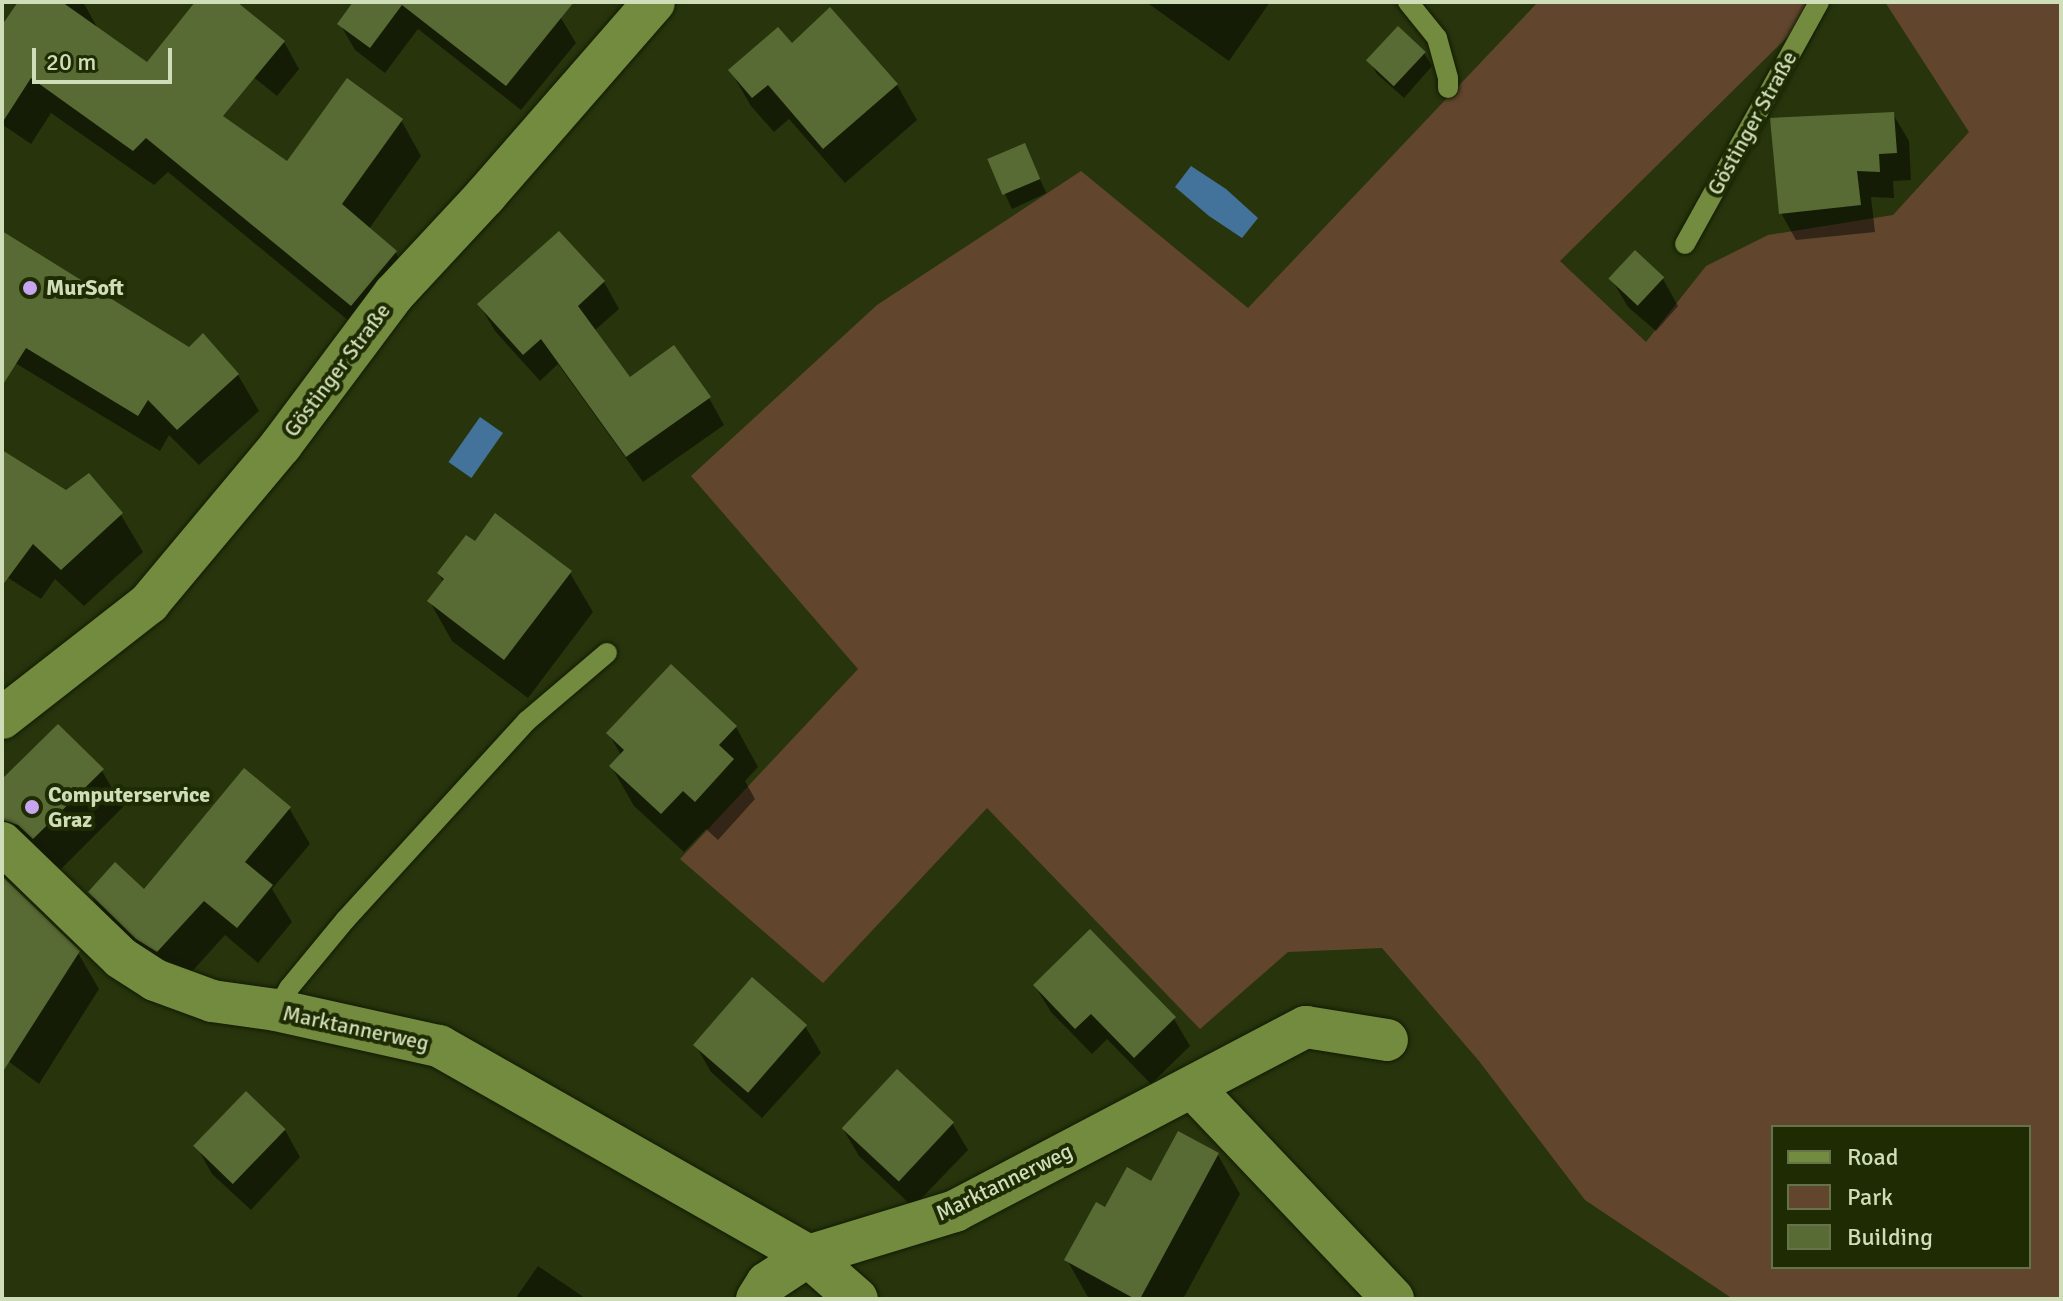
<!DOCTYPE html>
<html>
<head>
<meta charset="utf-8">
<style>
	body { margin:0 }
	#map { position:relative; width:2063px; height:1301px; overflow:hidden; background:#28350c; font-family:Signika,sans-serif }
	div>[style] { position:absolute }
	.green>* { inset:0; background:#61462d }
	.water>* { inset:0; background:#43739a; transform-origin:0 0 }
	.shadow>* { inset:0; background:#0007; transform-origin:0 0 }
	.building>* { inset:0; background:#596b35; transform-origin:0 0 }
	.roads { filter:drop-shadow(0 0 2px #131b04) drop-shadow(0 0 2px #131b04) }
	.service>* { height:20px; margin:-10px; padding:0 10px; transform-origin:10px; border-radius:10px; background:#728b3f }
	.minor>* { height:42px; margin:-21px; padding:0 21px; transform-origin:21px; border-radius:21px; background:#728b3f }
	.dots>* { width:22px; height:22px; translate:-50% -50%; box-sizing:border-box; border:4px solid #1f2b02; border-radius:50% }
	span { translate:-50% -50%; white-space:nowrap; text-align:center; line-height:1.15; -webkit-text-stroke:8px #1f2b02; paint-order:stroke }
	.street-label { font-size:22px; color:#cfdeb8 }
	.poi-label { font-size:22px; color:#cfdeb8; font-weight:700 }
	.left { translate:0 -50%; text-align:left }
	.frame { position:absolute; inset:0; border:4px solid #cfdeb8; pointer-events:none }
	.legend { position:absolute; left:1771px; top:1125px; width:260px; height:144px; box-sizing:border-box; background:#1f2b02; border:2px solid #65734b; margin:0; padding:10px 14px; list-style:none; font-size:24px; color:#cfdeb8 }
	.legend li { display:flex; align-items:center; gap:16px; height:40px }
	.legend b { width:40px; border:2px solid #65734b }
	.scale { position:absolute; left:32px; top:48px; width:140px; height:36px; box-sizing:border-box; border:4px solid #cfdeb8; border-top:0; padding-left:10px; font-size:24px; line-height:28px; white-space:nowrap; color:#cfdeb8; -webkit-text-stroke:6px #1f2b02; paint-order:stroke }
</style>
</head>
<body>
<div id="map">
	<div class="green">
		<i style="clip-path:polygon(evenodd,1538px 2px,1823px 2px,1560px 261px,1646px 342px,1706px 266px,1768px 235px,1893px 215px,1969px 132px,1885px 2px,2061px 2px,2061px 1299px,1733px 1299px,1585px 1200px,1479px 1061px,1382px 948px,1288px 952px,1200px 1029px,987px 808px,823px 983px,680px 859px,858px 669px,691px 476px,877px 305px,1081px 171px,1248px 308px,1538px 2px,1773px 1127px,2029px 1127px,2029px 1267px,1773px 1267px,1773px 1127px)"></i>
	</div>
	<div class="water">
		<i style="clip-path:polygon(1191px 166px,1226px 189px,1258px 218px,1242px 238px,1209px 216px,1175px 187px)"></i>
		<i style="left:480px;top:417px;width:28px;height:55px;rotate:35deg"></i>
	</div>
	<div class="shadow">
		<i style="clip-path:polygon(20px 2px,83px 2px,100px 32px,288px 164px,401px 120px,421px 156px,369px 229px,395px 252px,416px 287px,372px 340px,168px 172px,154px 185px,51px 113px,31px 144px,3px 125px,2px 28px)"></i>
		<i style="clip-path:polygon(197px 2px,234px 2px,284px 42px,299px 69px,277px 96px,205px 38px)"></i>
		<i style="clip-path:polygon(356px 2px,541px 2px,561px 18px,576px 43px,521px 110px,418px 29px,385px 73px,355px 50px,340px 24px)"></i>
		<i style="clip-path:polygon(1146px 2px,1270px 2px,1229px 61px)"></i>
		<i style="clip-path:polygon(792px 45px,897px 85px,917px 120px,845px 183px,789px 119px,774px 132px,751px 106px,730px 70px)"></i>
		<i style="clip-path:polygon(1424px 53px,1432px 66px,1404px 98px,1377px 74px,1370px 61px)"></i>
		<i style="clip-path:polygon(1893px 114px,1909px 141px,1911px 180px,1893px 181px,1894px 198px,1871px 197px,1875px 232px,1796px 240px,1781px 213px)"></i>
		<i style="left:1024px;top:145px;width:53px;height:38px;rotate:65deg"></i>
		<i style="clip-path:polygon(2px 236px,189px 350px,238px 375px,259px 411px,199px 465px,169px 435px,160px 451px,2px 355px)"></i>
		<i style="clip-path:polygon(1663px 279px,1678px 306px,1656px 331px,1628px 307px,1612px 280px)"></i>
		<i style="clip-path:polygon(604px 282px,619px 309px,594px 331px,630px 380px,709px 398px,724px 425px,643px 482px,558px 364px,540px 381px,495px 331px,479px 304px)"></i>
		<i style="clip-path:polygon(2px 452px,66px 493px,89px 476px,121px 515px,143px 552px,84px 606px,55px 579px,41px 599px,2px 574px)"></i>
		<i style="clip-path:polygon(570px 573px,593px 612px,528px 698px,452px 641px,430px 602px,444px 583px,439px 574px)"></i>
		<i style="clip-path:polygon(736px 727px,758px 767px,745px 781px,755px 799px,718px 840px,706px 829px,684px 852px,634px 806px,611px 766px,621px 755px,609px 734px)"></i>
		<i style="clip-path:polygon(102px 771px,123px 807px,55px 875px,2px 869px,2px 782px)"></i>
		<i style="clip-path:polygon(289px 808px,310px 844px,272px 889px,292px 922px,258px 963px,225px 935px,178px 987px,111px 928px,90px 893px,145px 892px)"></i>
		<i style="clip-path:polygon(2px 879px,78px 953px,99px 989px,39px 1084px,8px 1061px,2px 1069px)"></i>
		<i style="clip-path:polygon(1090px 932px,1174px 1019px,1190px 1046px,1151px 1084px,1107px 1039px,1092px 1054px,1051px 1012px,1035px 986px)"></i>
		<i style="clip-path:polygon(805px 1026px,821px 1053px,762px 1118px,711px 1072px,696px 1046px)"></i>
		<i style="clip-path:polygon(246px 1094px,285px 1130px,300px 1157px,251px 1210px,212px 1174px,197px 1147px)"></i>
		<i style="clip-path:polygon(952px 1123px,968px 1150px,913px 1207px,859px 1156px,843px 1129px)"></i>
		<i style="clip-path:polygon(1218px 1155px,1240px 1194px,1183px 1299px,1089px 1299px,1067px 1260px,1106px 1210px,1152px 1183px)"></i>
		<i style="clip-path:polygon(538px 1266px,582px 1296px,584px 1299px,515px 1299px)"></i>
	</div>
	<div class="building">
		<i style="clip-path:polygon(18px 2px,62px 2px,147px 62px,195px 2px,237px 2px,285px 41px,223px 116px,287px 161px,347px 78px,403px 119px,342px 204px,397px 251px,351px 306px,146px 138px,133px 151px,31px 78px,2px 123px,2px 25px)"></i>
		<i style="clip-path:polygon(353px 2px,574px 2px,506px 86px,402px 5px,370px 48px,337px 24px)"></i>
		<i style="clip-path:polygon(830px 7px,898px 84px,823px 149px,768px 85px,752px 98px,728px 70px,778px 27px,792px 43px)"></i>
		<i style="left:1398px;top:26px;width:38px;height:47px;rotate:43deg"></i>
		<i style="clip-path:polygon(1894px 112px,1897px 153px,1879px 154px,1880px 172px,1857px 171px,1861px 205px,1779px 214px,1770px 118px)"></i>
		<i style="left:1025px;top:143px;width:39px;height:41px;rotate:67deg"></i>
		<i style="clip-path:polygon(2px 231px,189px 347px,203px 333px,239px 374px,177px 430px,148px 400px,138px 416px,26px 348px,2px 386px)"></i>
		<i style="clip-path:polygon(559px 231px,605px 281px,578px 306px,630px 377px,674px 345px,711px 397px,626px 457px,541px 339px,523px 355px,477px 304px)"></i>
		<i style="left:1635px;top:250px;width:40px;height:39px;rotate:43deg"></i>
		<i style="clip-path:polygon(2px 450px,66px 490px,89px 473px,123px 513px,61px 570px,33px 544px,2px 586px)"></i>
		<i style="clip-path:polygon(495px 513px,572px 571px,504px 660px,427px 601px,444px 579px,437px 573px,466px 535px,475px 541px)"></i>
		<i style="clip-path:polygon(671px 664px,737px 726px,719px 745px,734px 759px,695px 802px,683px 791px,661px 814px,609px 766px,624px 750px,606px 733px)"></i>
		<i style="clip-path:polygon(58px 724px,104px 769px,33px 839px,18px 825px,2px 820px,2px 779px)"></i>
		<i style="clip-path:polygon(244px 768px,291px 807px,245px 862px,273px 885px,237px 928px,204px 901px,157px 952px,136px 939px,88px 892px,115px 862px,144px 889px)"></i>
		<i style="clip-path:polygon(2px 876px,80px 951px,2px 1073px)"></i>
		<i style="clip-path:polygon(1090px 929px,1176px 1017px,1134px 1058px,1091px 1014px,1075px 1029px,1033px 985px)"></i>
		<i style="left:752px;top:977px;width:73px;height:90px;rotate:41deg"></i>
		<i style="left:897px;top:1069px;width:78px;height:81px;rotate:43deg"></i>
		<i style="left:246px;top:1091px;width:55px;height:76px;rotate:44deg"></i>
		<i style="clip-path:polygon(1178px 1131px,1219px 1153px,1140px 1299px,1135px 1299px,1064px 1260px,1096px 1202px,1105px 1207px,1127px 1167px,1151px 1181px)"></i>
	</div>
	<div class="roads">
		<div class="service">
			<i style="left:1408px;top:2px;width:46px;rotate:51.1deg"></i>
			<i style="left:1437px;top:38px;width:41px;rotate:74.6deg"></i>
			<i style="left:1448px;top:78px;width:10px;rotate:90deg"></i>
			<i style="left:1685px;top:244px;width:277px;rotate:-61deg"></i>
			<i style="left:276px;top:1010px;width:26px;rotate:-59deg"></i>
			<i style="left:289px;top:988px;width:89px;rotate:-50.4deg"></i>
			<i style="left:346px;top:919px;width:268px;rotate:-47.6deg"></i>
			<i style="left:527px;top:721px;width:105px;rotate:-40.4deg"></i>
		</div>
		<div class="minor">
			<i style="left:2px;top:718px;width:187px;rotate:-38deg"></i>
			<i style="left:149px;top:603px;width:206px;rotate:-50.1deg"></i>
			<i style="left:281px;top:445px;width:189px;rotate:-53.2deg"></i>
			<i style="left:394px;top:294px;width:134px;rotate:-47.1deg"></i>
			<i style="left:485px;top:196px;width:257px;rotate:-48.9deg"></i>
			<i style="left:2px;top:843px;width:165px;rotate:44deg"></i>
			<i style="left:121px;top:958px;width:40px;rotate:32.9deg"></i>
			<i style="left:155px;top:980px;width:61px;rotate:20.2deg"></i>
			<i style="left:212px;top:1001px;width:65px;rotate:8deg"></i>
			<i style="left:276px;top:1010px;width:167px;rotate:12.5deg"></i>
			<i style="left:439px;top:1046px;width:425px;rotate:29.6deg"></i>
			<i style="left:808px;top:1256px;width:65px;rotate:41.3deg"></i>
			<i style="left:1192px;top:1087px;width:292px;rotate:46.5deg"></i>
			<i style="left:757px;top:1299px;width:19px;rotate:-58deg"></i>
			<i style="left:767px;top:1283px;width:49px;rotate:-33.4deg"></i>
			<i style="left:808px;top:1256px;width:154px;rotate:-17deg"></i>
			<i style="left:955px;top:1211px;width:396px;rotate:-27.7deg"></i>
			<i style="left:1306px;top:1027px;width:82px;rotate:9.1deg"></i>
		</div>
	</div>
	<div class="dots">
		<i style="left:30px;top:288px;background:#c7a6ef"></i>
		<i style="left:32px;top:807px;background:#c7a6ef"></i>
	</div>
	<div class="street-label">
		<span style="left:1752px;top:123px;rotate:-61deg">Göstinger Straße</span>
		<span style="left:337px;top:370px;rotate:-53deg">Göstinger Straße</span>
		<span style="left:356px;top:1028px;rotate:12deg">Marktannerweg</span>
		<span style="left:1004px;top:1182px;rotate:-26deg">Marktannerweg</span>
	</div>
	<div class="poi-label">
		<span class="left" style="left:46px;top:288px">MurSoft</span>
		<span class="left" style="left:48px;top:807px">Computerservice<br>Graz</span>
	</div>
	<div class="frame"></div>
	<ul class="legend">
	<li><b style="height:10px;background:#728b3f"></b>Road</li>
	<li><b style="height:22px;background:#61462d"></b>Park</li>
	<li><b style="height:22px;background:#596b35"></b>Building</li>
	</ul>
	<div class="scale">20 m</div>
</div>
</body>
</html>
